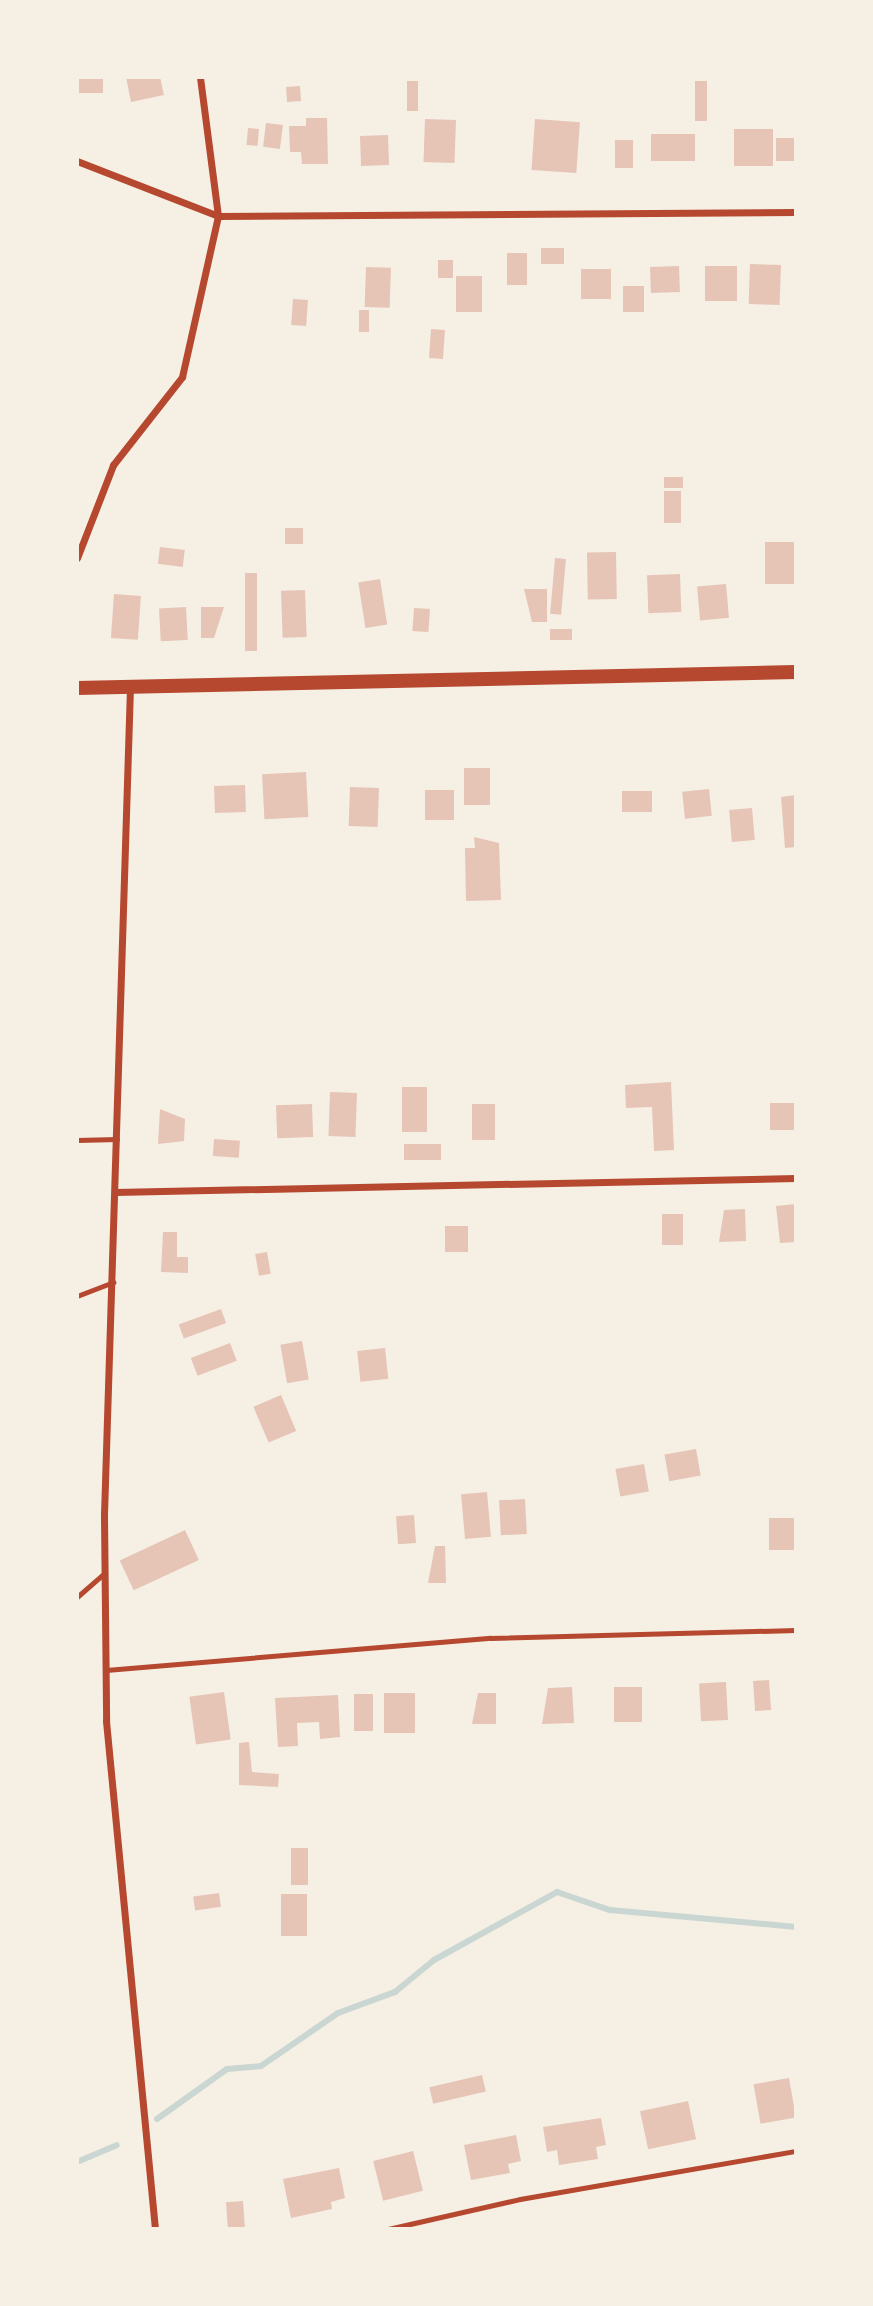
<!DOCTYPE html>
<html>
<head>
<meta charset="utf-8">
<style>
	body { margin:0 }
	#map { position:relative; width:873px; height:2306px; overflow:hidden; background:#f6efe4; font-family:Georgia,serif }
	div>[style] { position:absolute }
	.stream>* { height:6px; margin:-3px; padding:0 3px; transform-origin:3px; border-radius:3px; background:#c9d6d2 }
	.building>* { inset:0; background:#e6c5b7; transform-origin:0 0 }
	.service>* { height:5px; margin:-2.5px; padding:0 2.5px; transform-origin:2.5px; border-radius:2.5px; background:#b5482f }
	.minor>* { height:7px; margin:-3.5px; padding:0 3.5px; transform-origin:3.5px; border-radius:3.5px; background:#b5482f }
	.secondary>* { height:14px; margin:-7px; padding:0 7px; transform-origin:7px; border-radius:7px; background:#b5482f }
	span { translate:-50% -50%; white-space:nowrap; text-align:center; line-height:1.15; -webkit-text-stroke:7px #f6efe4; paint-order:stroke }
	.frame { position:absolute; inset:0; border:79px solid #f6efe4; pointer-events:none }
</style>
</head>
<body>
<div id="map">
	<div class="stream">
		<i style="left:157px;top:2119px;width:86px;rotate:-35.5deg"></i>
		<i style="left:227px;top:2069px;width:34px;rotate:-5deg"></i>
		<i style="left:261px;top:2066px;width:93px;rotate:-34.5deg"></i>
		<i style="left:338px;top:2013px;width:61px;rotate:-20.2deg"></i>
		<i style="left:395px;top:1992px;width:50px;rotate:-39.4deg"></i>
		<i style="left:434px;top:1960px;width:141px;rotate:-28.9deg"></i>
		<i style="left:557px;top:1892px;width:56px;rotate:18.8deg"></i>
		<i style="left:610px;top:1910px;width:187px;rotate:5.2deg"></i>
		<i style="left:77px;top:2162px;width:43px;rotate:-23deg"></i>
	</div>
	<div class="building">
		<i style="left:77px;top:77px;width:26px;height:16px"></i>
		<i style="clip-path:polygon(126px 77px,160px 77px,164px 95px,131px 102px)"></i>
		<i style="left:407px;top:81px;width:11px;height:30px"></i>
		<i style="left:695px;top:81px;width:12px;height:40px"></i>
		<i style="left:300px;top:86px;width:15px;height:14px;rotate:86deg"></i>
		<i style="clip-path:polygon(306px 118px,327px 118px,328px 164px,302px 164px,301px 152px,290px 152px,289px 126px,306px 126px)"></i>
		<i style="left:425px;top:119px;width:31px;height:43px;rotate:2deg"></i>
		<i style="left:535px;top:119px;width:45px;height:51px;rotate:4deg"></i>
		<i style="left:266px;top:123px;width:17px;height:24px;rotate:7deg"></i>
		<i style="left:248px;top:128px;width:11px;height:17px;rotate:5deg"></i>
		<i style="left:734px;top:129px;width:39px;height:37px"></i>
		<i style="left:651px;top:134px;width:44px;height:27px"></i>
		<i style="left:388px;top:135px;width:30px;height:28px;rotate:88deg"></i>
		<i style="left:796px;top:138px;width:23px;height:20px;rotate:90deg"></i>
		<i style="left:615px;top:140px;width:18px;height:28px"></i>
		<i style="left:541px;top:248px;width:23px;height:16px"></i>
		<i style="left:507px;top:253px;width:20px;height:32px"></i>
		<i style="left:438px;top:260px;width:15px;height:18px"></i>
		<i style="left:750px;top:264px;width:31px;height:40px;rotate:2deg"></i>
		<i style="left:679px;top:266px;width:26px;height:29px;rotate:88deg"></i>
		<i style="left:705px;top:266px;width:32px;height:35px"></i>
		<i style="left:366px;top:267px;width:25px;height:40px;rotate:2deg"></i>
		<i style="left:581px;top:269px;width:30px;height:30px"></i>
		<i style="left:456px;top:276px;width:26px;height:36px"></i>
		<i style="left:623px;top:286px;width:21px;height:26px"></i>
		<i style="left:293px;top:299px;width:15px;height:26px;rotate:4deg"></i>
		<i style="left:359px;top:310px;width:10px;height:22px"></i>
		<i style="left:431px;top:329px;width:14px;height:29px;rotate:4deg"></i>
		<i style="left:664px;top:477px;width:19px;height:11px"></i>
		<i style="left:664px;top:491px;width:17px;height:32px"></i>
		<i style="left:285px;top:528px;width:18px;height:16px"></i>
		<i style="left:796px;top:542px;width:42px;height:31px;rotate:90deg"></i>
		<i style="left:160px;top:547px;width:25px;height:17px;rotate:7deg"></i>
		<i style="left:616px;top:552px;width:47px;height:29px;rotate:89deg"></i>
		<i style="left:555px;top:558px;width:11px;height:56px;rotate:5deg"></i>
		<i style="left:245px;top:573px;width:12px;height:78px"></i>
		<i style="left:680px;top:574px;width:38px;height:33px;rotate:88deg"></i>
		<i style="left:380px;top:579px;width:46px;height:22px;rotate:81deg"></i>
		<i style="left:726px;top:584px;width:34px;height:29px;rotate:85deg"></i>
		<i style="clip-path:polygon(524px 589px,547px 589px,547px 622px,532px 622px)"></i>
		<i style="left:305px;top:590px;width:47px;height:24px;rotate:88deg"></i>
		<i style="left:114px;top:594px;width:27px;height:44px;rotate:4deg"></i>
		<i style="left:186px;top:607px;width:33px;height:27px;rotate:87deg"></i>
		<i style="clip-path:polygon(201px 607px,224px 607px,214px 638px,201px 638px)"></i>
		<i style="left:414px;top:608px;width:16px;height:23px;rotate:4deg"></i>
		<i style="left:572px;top:629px;width:11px;height:22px;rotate:90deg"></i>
		<i style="left:490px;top:768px;width:37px;height:26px;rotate:90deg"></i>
		<i style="left:306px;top:772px;width:45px;height:44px;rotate:87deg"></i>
		<i style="left:245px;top:785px;width:27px;height:31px;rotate:88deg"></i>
		<i style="left:350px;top:787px;width:29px;height:39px;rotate:2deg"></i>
		<i style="left:709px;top:789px;width:27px;height:27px;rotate:84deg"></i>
		<i style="left:425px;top:790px;width:29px;height:30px"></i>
		<i style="left:622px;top:791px;width:30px;height:21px"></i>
		<i style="clip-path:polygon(796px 795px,796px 847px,785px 848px,781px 797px)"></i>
		<i style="left:752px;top:808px;width:32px;height:23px;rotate:85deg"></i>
		<i style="clip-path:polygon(474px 837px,499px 843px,501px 900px,466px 901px,465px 848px,475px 848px)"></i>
		<i style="clip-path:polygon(671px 1082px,674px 1150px,654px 1151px,652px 1107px,626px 1108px,625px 1085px)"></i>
		<i style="left:402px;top:1087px;width:25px;height:45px"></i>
		<i style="left:330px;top:1092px;width:27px;height:44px;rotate:2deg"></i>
		<i style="left:796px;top:1103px;width:27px;height:26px;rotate:90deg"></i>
		<i style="left:312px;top:1104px;width:33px;height:36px;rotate:88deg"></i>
		<i style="left:472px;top:1104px;width:23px;height:36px"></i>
		<i style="clip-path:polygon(160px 1109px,185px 1119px,184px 1141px,158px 1144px)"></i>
		<i style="left:214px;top:1139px;width:26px;height:17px;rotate:4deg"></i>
		<i style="left:404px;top:1144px;width:37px;height:16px"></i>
		<i style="clip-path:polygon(796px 1204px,796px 1242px,780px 1243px,776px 1206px)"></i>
		<i style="clip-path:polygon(745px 1209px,746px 1241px,719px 1242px,724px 1210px)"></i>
		<i style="left:662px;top:1214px;width:21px;height:31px"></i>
		<i style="left:445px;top:1226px;width:23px;height:26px"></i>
		<i style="clip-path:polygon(163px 1232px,177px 1232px,177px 1257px,188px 1257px,188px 1273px,161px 1272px)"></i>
		<i style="left:267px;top:1252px;width:22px;height:12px;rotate:80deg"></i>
		<i style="left:221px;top:1309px;width:15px;height:45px;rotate:70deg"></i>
		<i style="left:302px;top:1341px;width:39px;height:22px;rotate:80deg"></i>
		<i style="left:230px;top:1343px;width:19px;height:42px;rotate:69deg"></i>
		<i style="left:385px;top:1348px;width:31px;height:28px;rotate:84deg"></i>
		<i style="left:281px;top:1395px;width:39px;height:30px;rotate:67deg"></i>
		<i style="left:696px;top:1449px;width:27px;height:32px;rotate:80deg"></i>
		<i style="left:644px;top:1464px;width:28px;height:29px;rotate:80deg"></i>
		<i style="left:487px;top:1492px;width:45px;height:26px;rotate:85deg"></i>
		<i style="left:525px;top:1499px;width:35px;height:26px;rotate:87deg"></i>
		<i style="left:414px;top:1515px;width:28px;height:18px;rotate:86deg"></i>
		<i style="left:796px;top:1518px;width:32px;height:27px;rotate:90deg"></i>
		<i style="left:185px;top:1530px;width:33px;height:72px;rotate:65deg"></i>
		<i style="clip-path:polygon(435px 1546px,445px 1546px,446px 1583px,428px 1583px)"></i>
		<i style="left:769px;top:1680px;width:30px;height:16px;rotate:86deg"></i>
		<i style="left:726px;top:1682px;width:38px;height:27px;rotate:87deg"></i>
		<i style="clip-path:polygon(572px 1687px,574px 1723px,542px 1724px,548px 1688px)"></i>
		<i style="left:614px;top:1687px;width:28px;height:35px"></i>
		<i style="left:224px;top:1692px;width:48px;height:35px;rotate:82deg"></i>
		<i style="left:384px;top:1693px;width:31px;height:40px"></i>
		<i style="clip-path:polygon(478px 1693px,496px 1693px,496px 1724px,472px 1724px)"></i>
		<i style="left:354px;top:1694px;width:19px;height:37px"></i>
		<i style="clip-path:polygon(338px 1695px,340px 1737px,320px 1739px,319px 1722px,297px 1723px,298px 1746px,278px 1747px,275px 1698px)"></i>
		<i style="clip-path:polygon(249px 1742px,252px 1772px,279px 1774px,278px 1787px,239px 1785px,239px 1743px)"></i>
		<i style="left:291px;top:1848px;width:17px;height:37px"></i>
		<i style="left:219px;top:1893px;width:14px;height:26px;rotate:82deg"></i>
		<i style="left:281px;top:1894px;width:26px;height:42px"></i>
		<i style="left:482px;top:2075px;width:17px;height:54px;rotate:77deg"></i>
		<i style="left:789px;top:2078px;width:40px;height:36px;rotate:80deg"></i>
		<i style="left:688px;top:2101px;width:39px;height:49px;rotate:78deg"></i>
		<i style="clip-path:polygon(601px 2118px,606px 2145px,596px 2147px,598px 2159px,559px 2165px,557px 2150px,547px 2152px,543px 2127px)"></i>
		<i style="clip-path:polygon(516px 2135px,521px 2161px,508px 2164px,510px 2173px,471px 2180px,464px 2145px)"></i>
		<i style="left:413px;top:2151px;width:41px;height:41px;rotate:76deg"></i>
		<i style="clip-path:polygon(339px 2168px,345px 2198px,331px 2202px,332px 2209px,291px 2218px,283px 2179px)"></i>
		<i style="left:243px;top:2201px;width:28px;height:17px;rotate:86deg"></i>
	</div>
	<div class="service">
		<i style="left:77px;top:1140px;width:40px;rotate:-1.4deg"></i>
		<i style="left:77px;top:1296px;width:39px;rotate:-21deg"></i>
		<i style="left:77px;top:1597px;width:37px;rotate:-41deg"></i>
		<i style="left:106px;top:1670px;width:386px;rotate:-4.8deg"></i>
		<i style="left:491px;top:1638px;width:305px;rotate:-1.5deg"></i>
		<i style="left:388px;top:2229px;width:135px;rotate:-12.8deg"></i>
		<i style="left:520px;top:2199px;width:280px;rotate:-9.9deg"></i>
	</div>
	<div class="minor">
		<i style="left:77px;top:161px;width:151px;rotate:21.3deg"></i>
		<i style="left:218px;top:216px;width:578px;rotate:-0.4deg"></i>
		<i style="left:77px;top:558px;width:100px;rotate:-68.8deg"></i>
		<i style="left:113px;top:465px;width:112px;rotate:-51.9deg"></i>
		<i style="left:182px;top:377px;width:165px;rotate:-77.4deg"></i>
		<i style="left:218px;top:216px;width:140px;rotate:-97.4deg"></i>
		<i style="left:130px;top:687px;width:829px;rotate:91.8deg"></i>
		<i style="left:104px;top:1516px;width:205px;rotate:89.4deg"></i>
		<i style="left:106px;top:1721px;width:510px;rotate:84.49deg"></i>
		<i style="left:115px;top:1192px;width:681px;rotate:-1.18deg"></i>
	</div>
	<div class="secondary">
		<i style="left:77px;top:688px;width:719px;rotate:-1.27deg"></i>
	</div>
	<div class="frame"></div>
</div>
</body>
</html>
